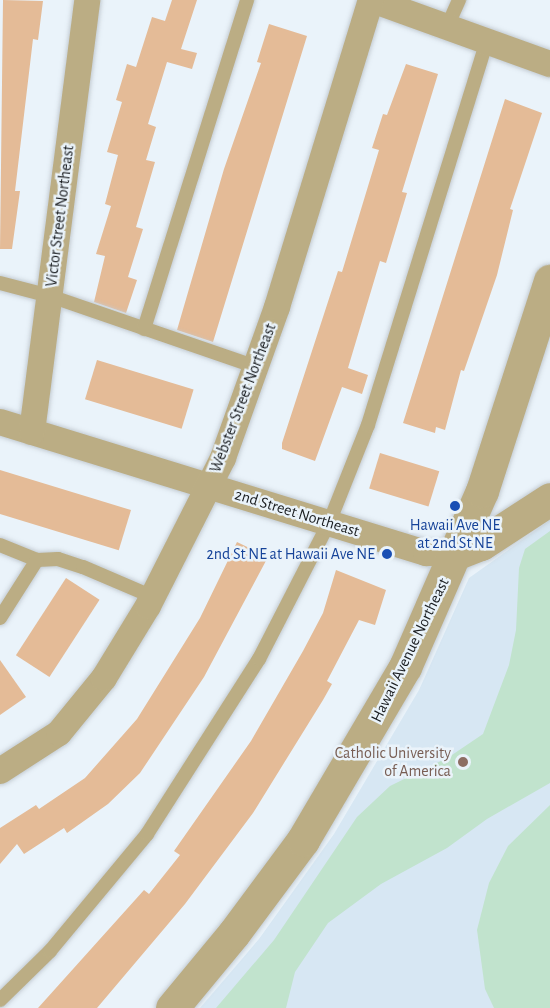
<!DOCTYPE html>
<html>
<head>
<meta charset="utf-8">
<style>
	body { margin:0 }
	#map { position:relative; width:550px; height:1008px; overflow:hidden; background:#eaf3fa; font-family:"Alegreya Sans",sans-serif }
	div>[style] { position:absolute }
	.built>* { inset:0; background:#d7e7f3 }
	.green>* { inset:0; background:#c1e3cd }
	.building>* { inset:0; background:#e4bb97; transform-origin:0 0 }
	.roads { filter:drop-shadow(0 0 2px #c4ccd3) drop-shadow(0 0 2px #c4ccd3) }
	.service>* { height:14px; margin:-7px; padding:0 7px; transform-origin:7px; border-radius:7px; background:#bbad84 }
	.minor>* { height:26px; margin:-13px; padding:0 13px; transform-origin:13px; border-radius:13px; background:#bbad84 }
	.tertiary>* { height:33px; margin:-16.5px; padding:0 16.5px; transform-origin:16.5px; border-radius:16.5px; background:#bbad84 }
	.dots>* { width:16px; height:16px; translate:-50% -50%; box-sizing:border-box; border:3px solid #eaf3fa; border-radius:50% }
	span { translate:-50% -50%; white-space:nowrap; text-align:center; line-height:1.15; -webkit-text-stroke:5px #eaf3fa; paint-order:stroke }
	.street-label { font-size:16px; color:#191c1f }
	.transit-label { font-size:16px; color:#164399 }
	.right { translate:-100% -50%; text-align:right }
	.education-label { font-size:16px; color:#785e54 }
</style>
</head>
<body>
<div id="map">
	<div class="built">
		<i style="clip-path:polygon(550px 520px,550px 1008px,200px 1008px,259px 939px,334px 834px,419px 690px,469px 578px)"></i>
	</div>
	<div class="green">
		<i style="clip-path:polygon(550px 531px,550px 783px,487px 819px,447px 848px,381px 884px,328px 923px,295px 972px,286px 1008px,216px 1008px,274px 940px,357px 817px,390px 786px,449px 757px,483px 734px,509px 665px,516px 630px,519px 568px,525px 549px)"></i>
		<i style="clip-path:polygon(550px 805px,550px 1008px,494px 1008px,485px 989px,477px 930px,489px 883px,508px 846px)"></i>
	</div>
	<div class="building">
		<i style="clip-path:polygon(3px 0,43px 1px,38px 40px,33px 39px,15px 191px,20px 191px,12px 249px,0 249px)"></i>
		<i style="clip-path:polygon(172px 0,197px 0,181px 49px,197px 53px,192px 69px,167px 62px,148px 124px,156px 127px,146px 160px,155px 162px,136px 227px,143px 229px,128px 277px,137px 280px,126px 313px,94px 302px,105px 256px,96px 254px,111px 206px,105px 204px,118px 155px,107px 152px,122px 102px,116px 100px,127px 64px,136px 67px,152px 17px,165px 21px)"></i>
		<i style="clip-path:polygon(269px 24px,307px 36px,213px 342px,177px 330px,224px 169px,261px 63px,257px 62px)"></i>
		<i style="clip-path:polygon(406px 64px,438px 74px,402px 192px,407px 193px,386px 263px,380px 261px,348px 368px,368px 375px,362px 394px,342px 387px,315px 461px,282px 449px,282px 443px,338px 271px,342px 272px,379px 150px,372px 148px,383px 114px,387px 115px)"></i>
		<i style="clip-path:polygon(505px 99px,542px 113px,510px 209px,513px 210px,497px 275px,464px 371px,461px 370px,445px 430px,436px 427px,435px 433px,403px 423px)"></i>
		<i style="left:97px;top:360px;width:101px;height:41px;rotate:17deg"></i>
		<i style="left:380px;top:453px;width:62px;height:37px;rotate:17deg"></i>
		<i style="left:0;top:470px;width:137px;height:42px;rotate:17deg"></i>
		<i style="clip-path:polygon(237px 542px,268px 557px,204px 677px,140px 773px,108px 804px,67px 833px,64px 828px,24px 854px,17px 844px,0 864px,0 828px,36px 805px,39px 809px,85px 778px,137px 719px,200px 618px)"></i>
		<i style="clip-path:polygon(336px 570px,386px 590px,375px 625px,359px 620px,327px 681px,332px 684px,323px 700px,253px 813px,185px 904px,97px 1008px,38px 1008px,144px 890px,149px 894px,180px 855px,174px 851px,251px 741px,303px 651px,323px 613px)"></i>
		<i style="left:66px;top:578px;width:40px;height:92px;rotate:33deg"></i>
		<i style="clip-path:polygon(0 660px,26px 697px,0 715px)"></i>
	</div>
	<div class="roads">
		<div class="service">
			<i style="left:447px;top:27px;width:30px;rotate:-66deg"></i>
			<i style="left:0;top:283px;width:52px;rotate:14.6deg"></i>
			<i style="left:50px;top:296px;width:218px;rotate:19deg"></i>
			<i style="left:144px;top:329px;width:345px;rotate:-72.6deg"></i>
			<i style="left:0;top:545px;width:40px;rotate:22deg"></i>
			<i style="left:37px;top:560px;width:21px;rotate:-3deg"></i>
			<i style="left:58px;top:559px;width:26px;rotate:18deg"></i>
			<i style="left:83px;top:567px;width:76px;rotate:23.2deg"></i>
			<i style="left:0;top:618px;width:69px;rotate:-57.5deg"></i>
			<i style="left:0;top:1000px;width:70px;rotate:-44.4deg"></i>
			<i style="left:50px;top:951px;width:152px;rotate:-50.3deg"></i>
			<i style="left:147px;top:834px;width:208px;rotate:-57.4deg"></i>
			<i style="left:259px;top:659px;width:153px;rotate:-62.8deg"></i>
			<i style="left:329px;top:523px;width:105px;rotate:-68.3deg"></i>
			<i style="left:368px;top:425px;width:402px;rotate:-72.8deg"></i>
		</div>
		<div class="minor">
			<i style="left:372px;top:0;width:189px;rotate:19.8deg"></i>
			<i style="left:0;top:422px;width:446px;rotate:17.1deg"></i>
			<i style="left:426px;top:553px;width:31px"></i>
			<i style="left:32px;top:432px;width:435px;rotate:-82.7deg"></i>
			<i style="left:0;top:771px;width:70px;rotate:-32.8deg"></i>
			<i style="left:59px;top:733px;width:71px;rotate:-50.7deg"></i>
			<i style="left:104px;top:678px;width:84px;rotate:-58.6deg"></i>
			<i style="left:148px;top:606px;width:166px;rotate:-63.1deg"></i>
			<i style="left:223px;top:458px;width:160px;rotate:-70.3deg"></i>
			<i style="left:277px;top:307px;width:321px;rotate:-73deg"></i>
		</div>
		<div class="tertiary">
			<i style="left:457px;top:553px;width:26px;rotate:-21deg"></i>
			<i style="left:481px;top:544px;width:82px;rotate:-33.1deg"></i>
			<i style="left:172px;top:1008px;width:97px;rotate:-50.4deg"></i>
			<i style="left:234px;top:933px;width:116px;rotate:-53.4deg"></i>
			<i style="left:303px;top:840px;width:201px;rotate:-59.5deg"></i>
			<i style="left:405px;top:667px;width:192px;rotate:-66.4deg"></i>
			<i style="left:482px;top:491px;width:221px;rotate:-72.1deg"></i>
		</div>
	</div>
	<div class="dots">
		<i style="left:455px;top:506px;background:#1a4fb4"></i>
		<i style="left:387px;top:554px;background:#1a4fb4"></i>
		<i style="left:463px;top:762px;background:#8d6e63"></i>
	</div>
	<div class="street-label">
		<span style="left:60px;top:216px;rotate:-83deg">Victor Street Northeast</span>
		<span style="left:243px;top:398px;rotate:-69deg">Webster Street Northeast</span>
		<span style="left:297px;top:513px;rotate:17deg">2nd Street Northeast</span>
		<span style="left:410px;top:650px;rotate:-64deg">Hawaii Avenue Northeast</span>
	</div>
	<div class="transit-label">
		<span style="left:455px;top:534px">Hawaii Ave NE<br>at 2nd St NE</span>
		<span class="right" style="left:375px;top:554px">2nd St NE at Hawaii Ave NE</span>
	</div>
	<div class="education-label">
		<span class="right" style="left:451px;top:762px">Catholic University<br>of America</span>
	</div>
</div>
</body>
</html>
